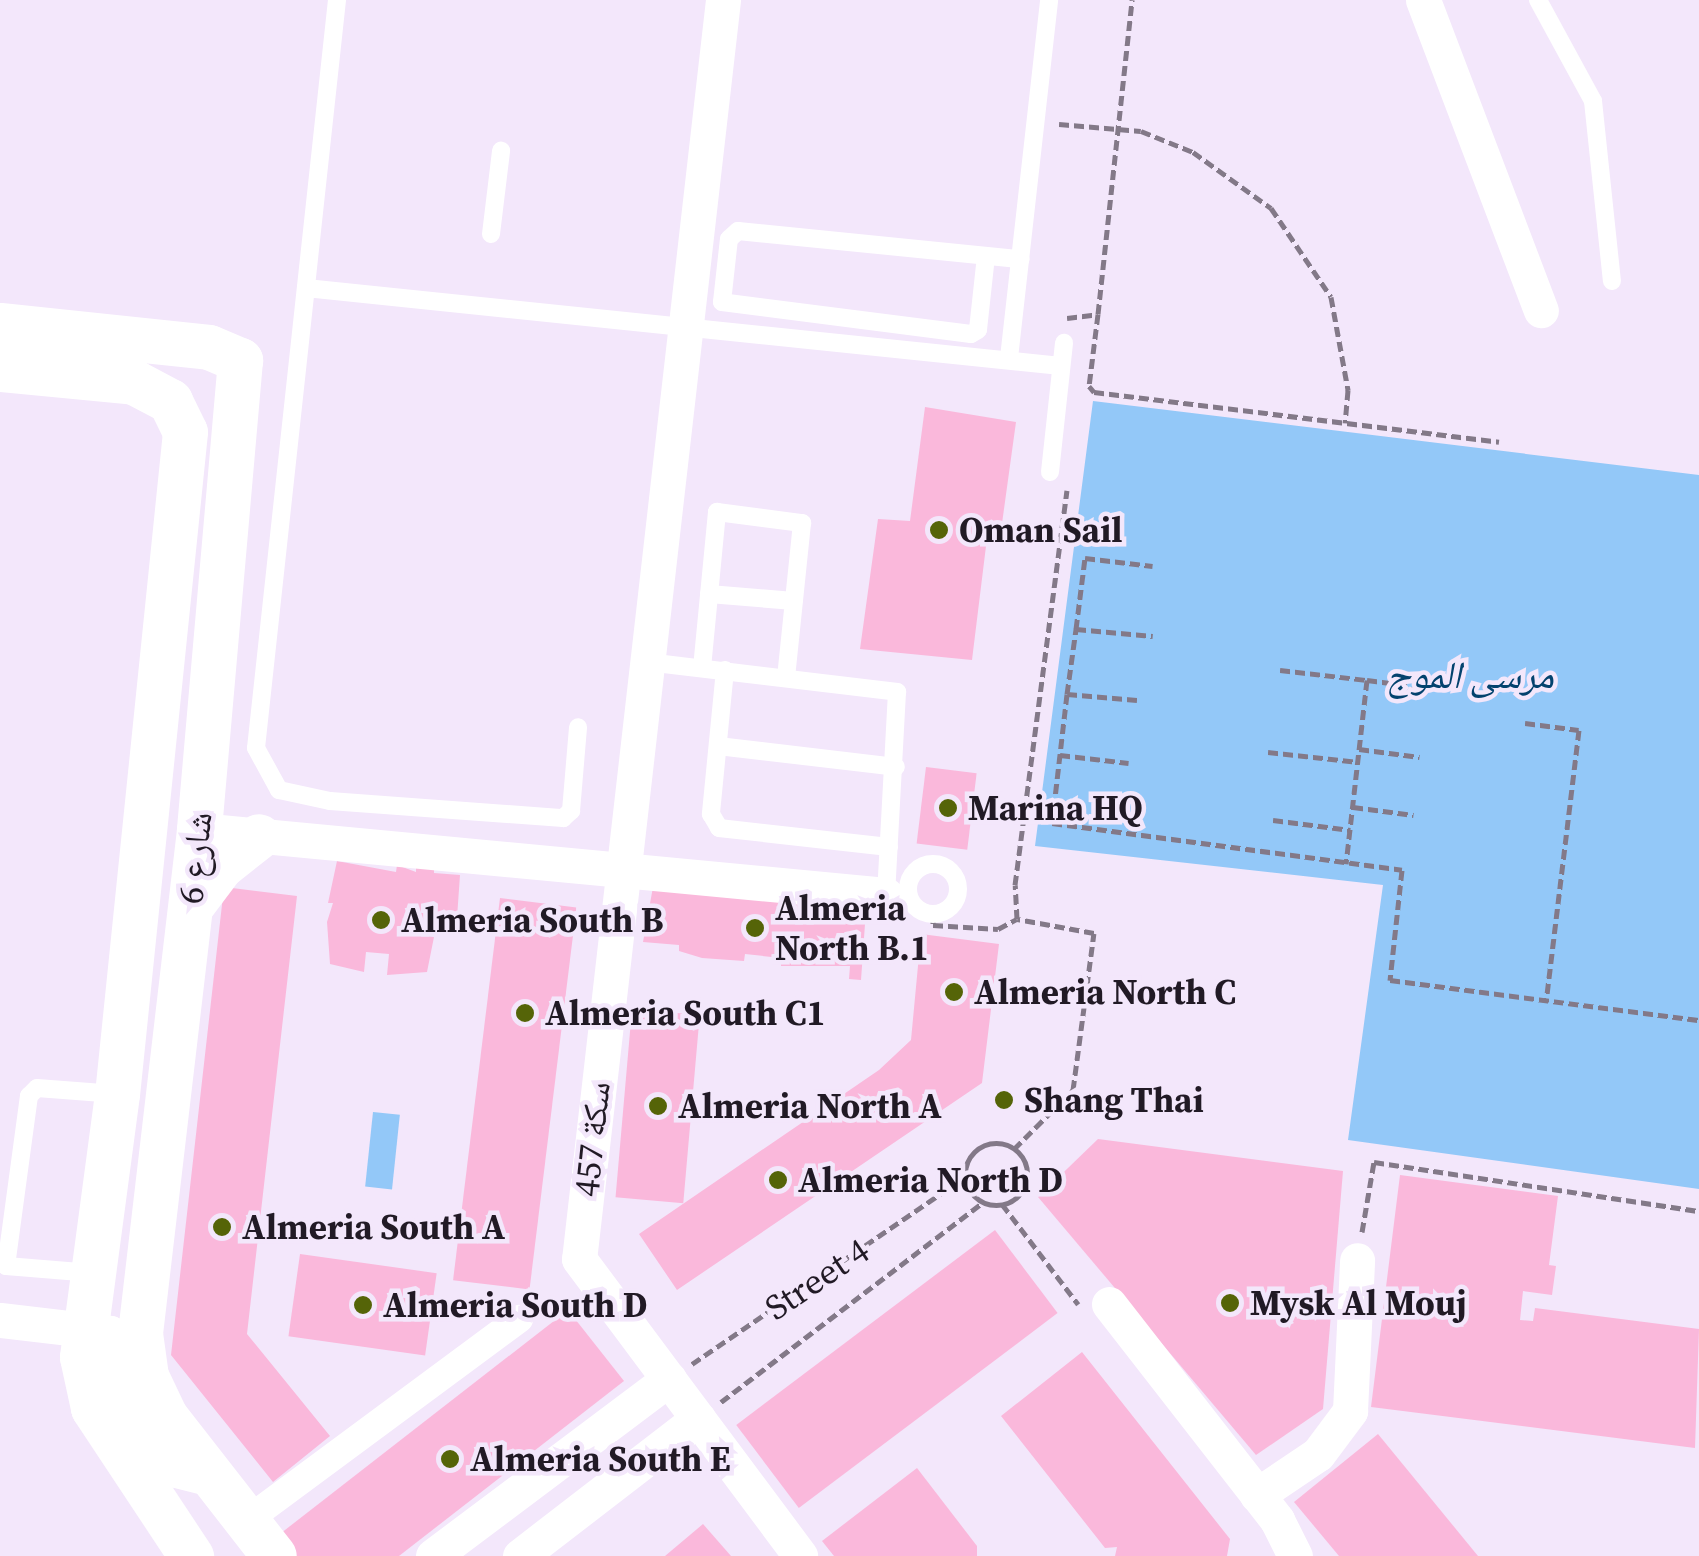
<!DOCTYPE html>
<html>
<head>
<meta charset="utf-8">
<style>
	body { margin:0 }
	#map { position:relative; width:1699px; height:1556px; overflow:hidden; background:#f3e7fb; font-family:"Source Serif 4","Noto Naskh Arabic",serif }
	div>[style] { position:absolute }
	.water>* { inset:0; background:#93c8f8; transform-origin:0 0 }
	.building>* { inset:0; background:#fab8db; transform-origin:0 0 }
	.path>* { height:5px; margin-top:-2.5px; transform-origin:0; background:repeating-linear-gradient(90deg,#837988 0 10px,transparent 0 15px) }
	.path>.ring { margin:-2.5px; padding:0; box-sizing:content-box; background:none; border:5px solid #837988; border-radius:50% }
	.service>* { height:18px; margin:-9px; padding:0 9px; transform-origin:9px; border-radius:9px; background:#fff }
	.service>.ring { margin:-9px; padding:0; box-sizing:content-box; background:none; border:18px solid #fff; border-radius:50% }
	.pedestrian>* { height:28px; margin:-14px; padding:0 14px; transform-origin:14px; border-radius:14px; background:#fff }
	.minor>* { height:35px; margin:-17.5px; padding:0 17.5px; transform-origin:17.5px; border-radius:17.5px; background:#fff }
	.tertiary>* { height:45px; margin:-22.5px; padding:0 22.5px; transform-origin:22.5px; border-radius:22.5px; background:#fff }
	.dots>* { width:28px; height:28px; translate:-50% -50%; box-sizing:border-box; border:5px solid #f3e7fb; border-radius:50% }
	span { translate:-50% -50%; white-space:nowrap; text-align:center; line-height:1.15; -webkit-text-stroke:9px #f3e7fb; paint-order:stroke }
	.poi-label { font-size:35px; color:#211a25; font-weight:700 }
	.left { translate:0 -50%; text-align:left }
	.street-label { font-size:35px; color:#211a25 }
	.water-label { font-size:38px; color:#03426e; font-style:italic }
</style>
</head>
<body>
<div id="map">
	<div class="water">
		<i style="clip-path:polygon(1093px 401px,1699px 475px,1699px 1189px,1348px 1140px,1383px 885px,1035px 846px)"></i>
		<i style="left:373px;top:1112px;width:27px;height:75px;rotate:6deg"></i>
	</div>
	<div class="building">
		<i style="clip-path:polygon(925px 407px,1016px 422px,1000px 538px,987px 538px,972px 660px,860px 649px,878px 519px,910px 521px)"></i>
		<i style="left:926px;top:767px;width:51px;height:77px;rotate:7deg"></i>
		<i style="clip-path:polygon(337px 861px,396px 872px,397px 865px,416px 872px,416px 866px,434px 867px,434px 873px,460px 875px,457px 918px,429px 916px,428px 936px,434px 937px,427px 972px,387px 975px,389px 954px,366px 952px,364px 972px,330px 964px,327px 922px,333px 903px,328px 903px)"></i>
		<i style="clip-path:polygon(224px 887px,297px 896px,247px 1334px,330px 1436px,273px 1482px,171px 1355px)"></i>
		<i style="clip-path:polygon(653px 887px,866px 910px,861px 980px,849px 979px,850px 966px,781px 966px,781px 958px,745px 954px,744px 961px,702px 958px,679px 951px,679px 945px,643px 942px)"></i>
		<i style="left:500px;top:898px;width:77px;height:385px;rotate:7deg"></i>
		<i style="clip-path:polygon(921px 934px,999px 944px,982px 1083px,677px 1290px,639px 1234px,879px 1070px,911px 1040px)"></i>
		<i style="left:632px;top:1009px;width:68px;height:189px;rotate:5deg"></i>
		<i style="clip-path:polygon(1098px 1139px,1343px 1171px,1323px 1409px,1256px 1455px,1038px 1197px)"></i>
		<i style="clip-path:polygon(1400px 1175px,1558px 1196px,1549px 1265px,1556px 1266px,1552px 1295px,1523px 1291px,1520px 1320px,1533px 1321px,1535px 1308px,1699px 1329px,1695px 1448px,1371px 1407px)"></i>
		<i style="left:995px;top:1230px;width:104px;height:324px;rotate:53deg"></i>
		<i style="left:300px;top:1254px;width:138px;height:83px;rotate:8deg"></i>
		<i style="clip-path:polygon(568px 1310px,624px 1381px,399px 1556px,291px 1556px,276px 1537px)"></i>
		<i style="clip-path:polygon(1082px 1352px,1230px 1539px,1227px 1556px,1115px 1556px,1117px 1547px,1105px 1548px,1001px 1416px)"></i>
		<i style="clip-path:polygon(1378px 1434px,1478px 1556px,1339px 1556px,1294px 1502px)"></i>
		<i style="clip-path:polygon(917px 1468px,977px 1546px,977px 1556px,834px 1556px,822px 1541px)"></i>
		<i style="clip-path:polygon(703px 1524px,731px 1556px,665px 1556px)"></i>
	</div>
	<div class="path">
		<i style="left:1059px;top:124px;width:82px;rotate:4.9deg"></i>
		<i style="left:1141px;top:131px;width:56px;rotate:22deg"></i>
		<i style="left:1193px;top:152px;width:96px;rotate:35.7deg"></i>
		<i style="left:1271px;top:208px;width:107px;rotate:56deg"></i>
		<i style="left:1331px;top:297px;width:95px;rotate:79.6deg"></i>
		<i style="left:1348px;top:390px;width:33px;rotate:95deg"></i>
		<i style="left:1098px;top:314px;width:73px;rotate:97.1deg"></i>
		<i style="left:1089px;top:386px;width:8px;rotate:50deg"></i>
		<i style="left:1094px;top:392px;width:408px;rotate:7deg"></i>
		<i style="left:1067px;top:318px;width:31px;rotate:-7deg"></i>
		<i style="left:1098px;top:314px;width:316px;rotate:-83.8deg"></i>
		<i style="left:1076px;top:629px;width:72px;rotate:-82.8deg"></i>
		<i style="left:1085px;top:558px;width:68px;rotate:6.7deg"></i>
		<i style="left:1280px;top:670px;width:88px;rotate:6.6deg"></i>
		<i style="left:1367px;top:680px;width:185px;rotate:96.5deg"></i>
		<i style="left:1367px;top:680px;width:62px;rotate:7.5deg"></i>
		<i style="left:1067px;top:694px;width:66px;rotate:-82.1deg"></i>
		<i style="left:1076px;top:629px;width:77px;rotate:5.2deg"></i>
		<i style="left:1137px;top:700px;width:70px;rotate:-175.1deg"></i>
		<i style="left:1067px;top:694px;width:130px;rotate:96.6deg"></i>
		<i style="left:1052px;top:823px;width:353px;rotate:7.6deg"></i>
		<i style="left:1402px;top:870px;width:111px;rotate:96.2deg"></i>
		<i style="left:1390px;top:980px;width:312px;rotate:7.4deg"></i>
		<i style="left:1525px;top:723px;width:54px;rotate:7.4deg"></i>
		<i style="left:1579px;top:730px;width:274px;rotate:96.9deg"></i>
		<i style="left:1359px;top:749px;width:61px;rotate:7.6deg"></i>
		<i style="left:1268px;top:752px;width:91px;rotate:6.3deg"></i>
		<i style="left:1060px;top:755px;width:69px;rotate:6.6deg"></i>
		<i style="left:1353px;top:807px;width:61px;rotate:7.6deg"></i>
		<i style="left:1273px;top:820px;width:78px;rotate:7.4deg"></i>
		<i style="left:933px;top:914px;width:11px;rotate:90deg"></i>
		<i style="left:933px;top:925px;width:65px;rotate:3.5deg"></i>
		<i style="left:998px;top:929px;width:21px;rotate:-28deg"></i>
		<i class="ring" style="left:965px;top:1143px;width:57px;height:57px"></i>
		<i style="left:1014px;top:1149px;width:83px;rotate:-45deg"></i>
		<i style="left:1073px;top:1090px;width:158px;rotate:-82.4deg"></i>
		<i style="left:1094px;top:933px;width:78px;rotate:-169.7deg"></i>
		<i style="left:1017px;top:919px;width:34px;rotate:-93deg"></i>
		<i style="left:1015px;top:885px;width:398px;rotate:-82.5deg"></i>
		<i style="left:1002px;top:1204px;width:126px;rotate:52.8deg"></i>
		<i style="left:1362px;top:1232px;width:71px;rotate:-80.3deg"></i>
		<i style="left:1374px;top:1162px;width:329px;rotate:8.6deg"></i>
		<i style="left:692px;top:1364px;width:330px;rotate:-34.4deg"></i>
		<i style="left:721px;top:1402px;width:327px;rotate:-37.3deg"></i>
	</div>
	<div class="service">
		<i style="left:337px;top:0;width:752px;rotate:96.18deg"></i>
		<i style="left:256px;top:748px;width:48px;rotate:61.3deg"></i>
		<i style="left:279px;top:790px;width:52px;rotate:12.2deg"></i>
		<i style="left:330px;top:801px;width:234px;rotate:4.2deg"></i>
		<i style="left:563px;top:818px;width:11px;rotate:-41deg"></i>
		<i style="left:571px;top:811px;width:84px;rotate:-85.2deg"></i>
		<i style="left:1538px;top:0;width:115px;rotate:61.4deg"></i>
		<i style="left:1593px;top:101px;width:181px;rotate:84deg"></i>
		<i style="left:491px;top:234px;width:84px;rotate:-83.1deg"></i>
		<i style="left:986px;top:256px;width:74px;rotate:96.2deg"></i>
		<i style="left:978px;top:330px;width:8px;rotate:150deg"></i>
		<i style="left:971px;top:334px;width:251px;rotate:-172.7deg"></i>
		<i style="left:722px;top:302px;width:63px;rotate:-83.7deg"></i>
		<i style="left:729px;top:239px;width:12px;rotate:-42deg"></i>
		<i style="left:738px;top:231px;width:284px;rotate:5.7deg"></i>
		<i style="left:306px;top:288px;width:759px;rotate:5.9deg"></i>
		<i style="left:1009px;top:358px;width:360px;rotate:-83.6deg"></i>
		<i style="left:1050px;top:472px;width:130px;rotate:-83.8deg"></i>
		<i style="left:709px;top:594px;width:85px;rotate:4.7deg"></i>
		<i style="left:647px;top:662px;width:252px;rotate:6.8deg"></i>
		<i style="left:897px;top:692px;width:203px;rotate:93.1deg"></i>
		<i style="left:886px;top:895px;width:23px;rotate:5deg"></i>
		<i style="left:702px;top:668px;width:157px;rotate:-84.5deg"></i>
		<i style="left:717px;top:512px;width:86px;rotate:7.4deg"></i>
		<i style="left:802px;top:523px;width:155px;rotate:95.9deg"></i>
		<i style="left:725px;top:670px;width:145px;rotate:95.6deg"></i>
		<i style="left:711px;top:814px;width:16px;rotate:60deg"></i>
		<i style="left:719px;top:828px;width:171px;rotate:6.4deg"></i>
		<i style="left:718px;top:746px;width:179px;rotate:6.7deg"></i>
		<i class="ring" style="left:908px;top:864px;width:32px;height:32px"></i>
		<i style="left:92px;top:1273px;width:86px;rotate:-175.3deg"></i>
		<i style="left:6px;top:1266px;width:172px;rotate:-82.3deg"></i>
		<i style="left:29px;top:1096px;width:11px;rotate:-45deg"></i>
		<i style="left:37px;top:1088px;width:79px;rotate:4.3deg"></i>
	</div>
	<div class="pedestrian">
		<i style="left:246px;top:1521px;width:340px;rotate:-36.5deg"></i>
	</div>
	<div class="minor">
		<i style="left:723px;top:0;width:1267px;rotate:96.52deg"></i>
		<i style="left:579px;top:1259px;width:370px;rotate:53.3deg"></i>
		<i style="left:1423px;top:0;width:332px;rotate:69.2deg"></i>
		<i style="left:199px;top:830px;width:690px;rotate:5.4deg"></i>
		<i style="left:1109px;top:1304px;width:274px;rotate:52.1deg"></i>
		<i style="left:1277px;top:1520px;width:40px;rotate:63.4deg"></i>
		<i style="left:0;top:1320px;width:111px;rotate:6.7deg"></i>
		<i style="left:110px;top:1333px;width:50px;rotate:78.5deg"></i>
		<i style="left:120px;top:1382px;width:104px;rotate:57.5deg"></i>
		<i style="left:176px;top:1470px;width:38px;rotate:14deg"></i>
		<i style="left:1257px;top:1495px;width:73px;rotate:-33.9deg"></i>
		<i style="left:1318px;top:1454px;width:54px;rotate:-53.3deg"></i>
		<i style="left:1350px;top:1411px;width:151px;rotate:-87.3deg"></i>
		<i style="left:433px;top:1556px;width:295px;rotate:-36.9deg"></i>
		<i style="left:520px;top:1556px;width:225px;rotate:-37.6deg"></i>
	</div>
	<div class="tertiary">
		<i style="left:0;top:325px;width:210px;rotate:6deg"></i>
		<i style="left:209px;top:347px;width:34px;rotate:23deg"></i>
		<i style="left:240px;top:360px;width:472px;rotate:95deg"></i>
		<i style="left:199px;top:830px;width:506px;rotate:96.69deg"></i>
		<i style="left:140px;top:1333px;width:43px;rotate:82.1deg"></i>
		<i style="left:146px;top:1376px;width:44px;rotate:64.6deg"></i>
		<i style="left:165px;top:1416px;width:177px;rotate:52.1deg"></i>
		<i style="left:0;top:369px;width:135px;rotate:5.5deg"></i>
		<i style="left:134px;top:382px;width:41px;rotate:27.8deg"></i>
		<i style="left:170px;top:401px;width:34px;rotate:64deg"></i>
		<i style="left:185px;top:432px;width:665px;rotate:95.86deg"></i>
		<i style="left:117px;top:1094px;width:265px;rotate:97.6deg"></i>
		<i style="left:82px;top:1357px;width:52px;rotate:77.8deg"></i>
		<i style="left:93px;top:1408px;width:178px;rotate:56.5deg"></i>
		<i style="left:191px;top:906px;width:50px;rotate:-53.1deg"></i>
		<i style="left:221px;top:866px;width:48px;rotate:-38.3deg"></i>
	</div>
	<div class="dots">
		<i style="left:939px;top:530px;background:#556408"></i>
		<i style="left:948px;top:808px;background:#556408"></i>
		<i style="left:381px;top:920px;background:#556408"></i>
		<i style="left:755px;top:928px;background:#556408"></i>
		<i style="left:954px;top:992px;background:#556408"></i>
		<i style="left:525px;top:1013px;background:#556408"></i>
		<i style="left:1004px;top:1100px;background:#556408"></i>
		<i style="left:658px;top:1106px;background:#556408"></i>
		<i style="left:778px;top:1180px;background:#556408"></i>
		<i style="left:222px;top:1227px;background:#556408"></i>
		<i style="left:1230px;top:1303px;background:#556408"></i>
		<i style="left:363px;top:1305px;background:#556408"></i>
		<i style="left:450px;top:1459px;background:#556408"></i>
	</div>
	<div class="poi-label">
		<span class="left" style="left:959px;top:530px">Oman Sail</span>
		<span class="left" style="left:968px;top:808px">Marina HQ</span>
		<span class="left" style="left:775px;top:928px">Almeria<br>North B.1</span>
		<span class="left" style="left:401px;top:920px">Almeria South B</span>
		<span class="left" style="left:974px;top:992px">Almeria North C</span>
		<span class="left" style="left:545px;top:1013px">Almeria South C1</span>
		<span class="left" style="left:1024px;top:1100px">Shang Thai</span>
		<span class="left" style="left:678px;top:1106px">Almeria North A</span>
		<span class="left" style="left:798px;top:1180px">Almeria North D</span>
		<span class="left" style="left:242px;top:1227px">Almeria South A</span>
		<span class="left" style="left:1250px;top:1303px">Mysk Al Mouj</span>
		<span class="left" style="left:383px;top:1305px">Almeria South D</span>
		<span class="left" style="left:470px;top:1459px">Almeria South E</span>
	</div>
	<div class="street-label">
		<span style="left:195px;top:858px;rotate:-84deg">شارع 6</span>
		<span style="left:592px;top:1139px;rotate:-84deg">سكة 457</span>
		<span style="left:817px;top:1279px;rotate:-34deg">Street 4</span>
	</div>
	<div class="water-label">
		<span style="left:1470px;top:676px">مرسى الموج</span>
	</div>
</div>
</body>
</html>
